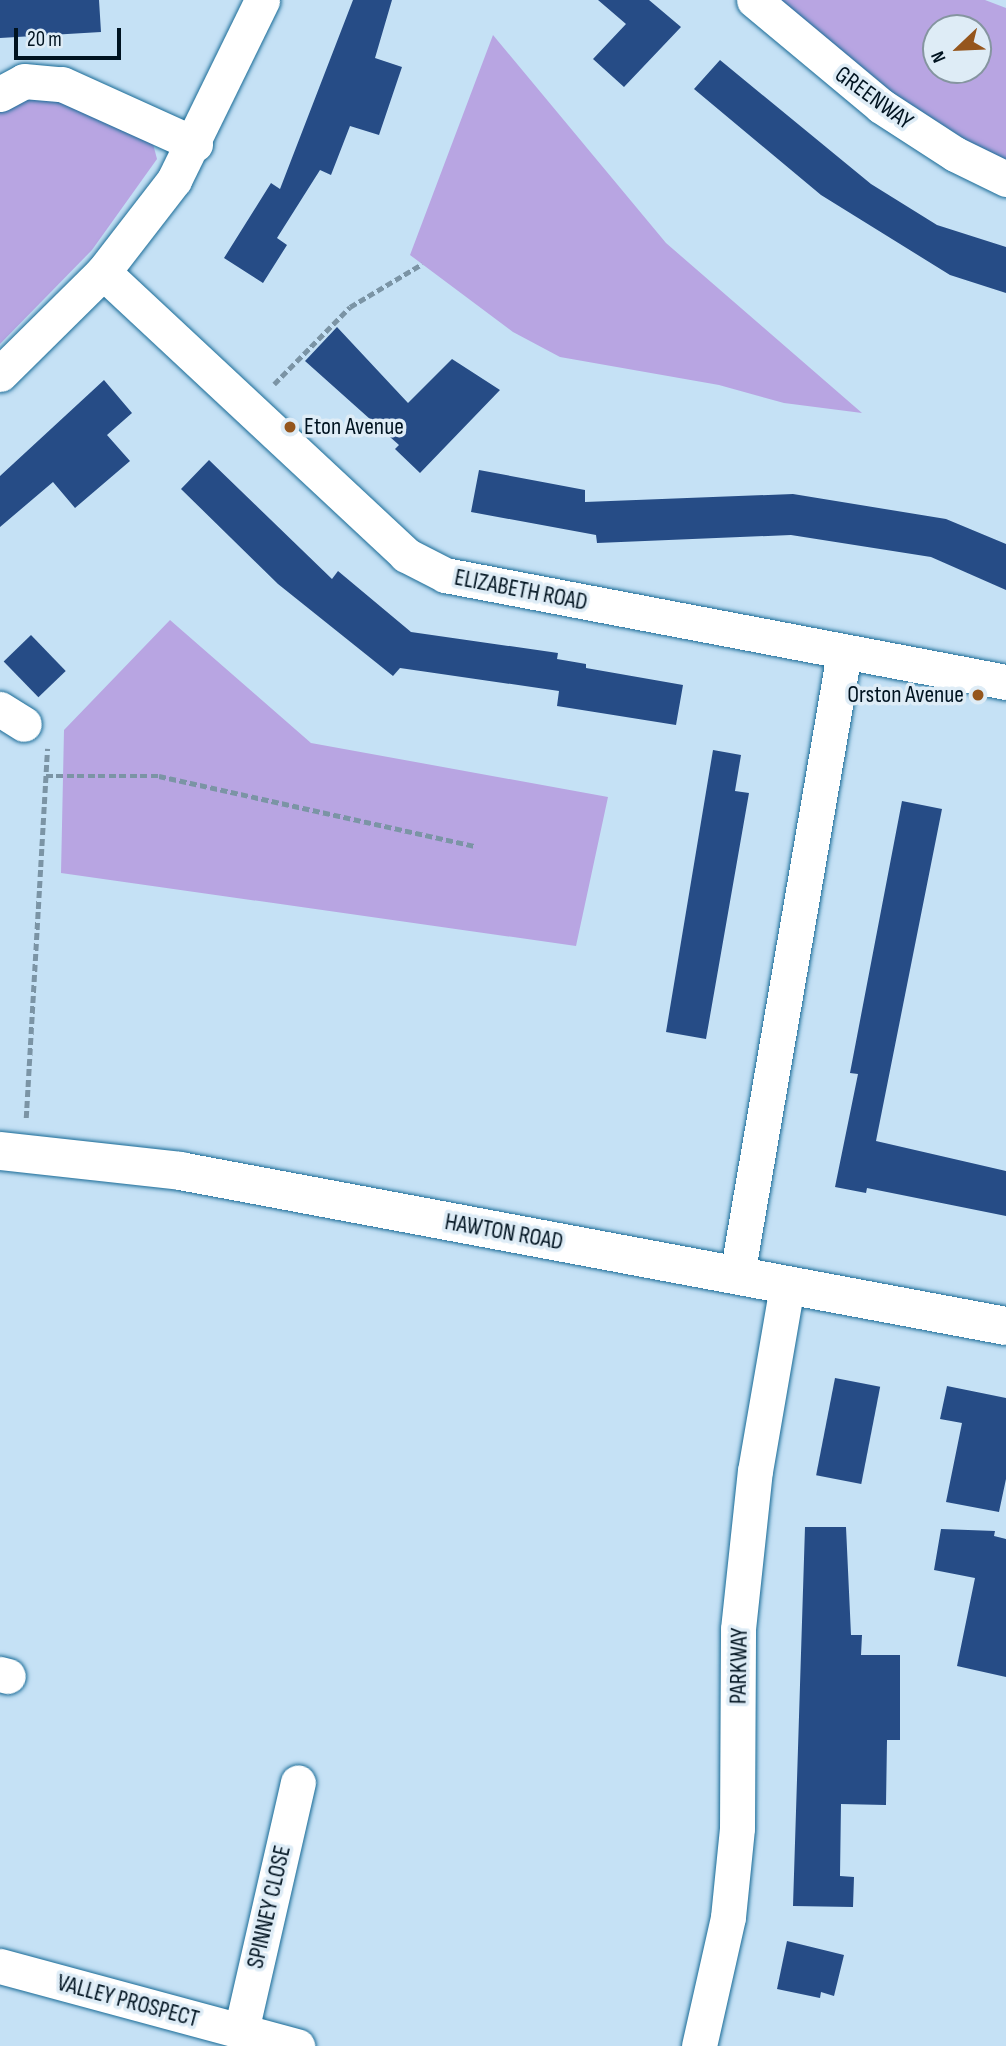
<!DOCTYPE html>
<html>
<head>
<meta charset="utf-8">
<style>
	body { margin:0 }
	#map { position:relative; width:1006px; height:2046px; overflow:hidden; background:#c5e1f5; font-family:"Sofia Sans Condensed",sans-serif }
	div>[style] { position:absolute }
	.green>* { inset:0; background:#b8a5e2 }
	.building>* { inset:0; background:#264c86; transform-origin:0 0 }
	.path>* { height:4.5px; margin-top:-2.25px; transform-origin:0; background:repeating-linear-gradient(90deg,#7b94a5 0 7px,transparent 0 10.5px) }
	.roads { filter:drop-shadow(0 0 2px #186a96) drop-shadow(0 0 2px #186a96) }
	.minor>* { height:35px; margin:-17.5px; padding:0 17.5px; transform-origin:17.5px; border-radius:17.5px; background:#fff }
	.tertiary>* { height:38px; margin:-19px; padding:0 19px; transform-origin:19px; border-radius:19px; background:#fff }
	.dots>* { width:19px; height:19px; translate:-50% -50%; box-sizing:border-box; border:4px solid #deecf6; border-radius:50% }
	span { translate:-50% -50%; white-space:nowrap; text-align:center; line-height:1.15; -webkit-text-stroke:7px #deecf6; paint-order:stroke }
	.street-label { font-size:24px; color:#001320 }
	.poi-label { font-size:24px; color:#001320 }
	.left { translate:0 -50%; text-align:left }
	.right { translate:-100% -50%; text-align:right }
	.north { position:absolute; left:922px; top:14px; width:70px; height:70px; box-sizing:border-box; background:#deecf6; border:2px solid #8595a0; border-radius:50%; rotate:247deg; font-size:19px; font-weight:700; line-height:28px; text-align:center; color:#001320 }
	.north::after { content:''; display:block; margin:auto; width:24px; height:32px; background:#95561d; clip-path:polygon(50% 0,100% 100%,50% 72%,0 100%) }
	.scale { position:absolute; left:14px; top:28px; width:107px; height:32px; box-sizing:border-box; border:4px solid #001320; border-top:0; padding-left:9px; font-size:21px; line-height:24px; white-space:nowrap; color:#001320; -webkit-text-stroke:5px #deecf6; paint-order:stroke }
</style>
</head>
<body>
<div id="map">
	<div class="green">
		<i style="clip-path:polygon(evenodd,781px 0,985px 0,1006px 8px,1006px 160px,969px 142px,867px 76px,781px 0,936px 28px,978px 28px,978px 70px,936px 70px,936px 28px)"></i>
		<i style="clip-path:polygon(493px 35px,666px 243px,862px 413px,784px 403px,719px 385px,560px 357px,513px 332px,410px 255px)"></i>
		<i style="clip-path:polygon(47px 95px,152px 140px,157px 159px,92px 250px,0 344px,0 111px,12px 100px)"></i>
		<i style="clip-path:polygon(170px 620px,311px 743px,608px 797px,576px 946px,61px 873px,64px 730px)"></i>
	</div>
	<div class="building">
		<i style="clip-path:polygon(0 0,99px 0,101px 32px,0 38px)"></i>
		<i style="clip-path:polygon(353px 0,392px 0,375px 58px,402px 67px,379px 135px,350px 126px,331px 175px,320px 170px,277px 238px,287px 245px,263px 283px,224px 258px,271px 183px,280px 189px)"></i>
		<i style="clip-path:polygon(598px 0,649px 0,681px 27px,624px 87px,593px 59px,626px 24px)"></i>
		<i style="clip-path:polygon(720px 60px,871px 184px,937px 225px,1006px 247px,1006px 293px,950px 275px,821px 195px,694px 89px)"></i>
		<i style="clip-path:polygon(337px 327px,408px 403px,452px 359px,500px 390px,420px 473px,395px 449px,399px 445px,305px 361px)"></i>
		<i style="clip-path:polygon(104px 380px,132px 413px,107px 435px,130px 461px,75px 508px,53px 482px,0 527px,0 476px)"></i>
		<i style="clip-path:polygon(209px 460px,332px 579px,338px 571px,411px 632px,558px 653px,557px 659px,586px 664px,586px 668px,683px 685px,676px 725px,557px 706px,559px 691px,400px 668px,393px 676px,278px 584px,181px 489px)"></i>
		<i style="clip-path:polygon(479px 470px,585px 490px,585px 502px,793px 494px,946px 519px,1006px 544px,1006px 590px,931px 557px,791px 535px,597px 543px,596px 535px,471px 512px)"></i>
		<i style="left:31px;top:635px;width:50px;height:38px;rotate:46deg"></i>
		<i style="clip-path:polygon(713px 750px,741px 755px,735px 791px,749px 793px,706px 1039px,666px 1032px)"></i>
		<i style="clip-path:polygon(902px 801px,942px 809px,876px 1141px,1006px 1171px,1006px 1216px,867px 1188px,866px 1193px,835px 1187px,858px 1074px,850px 1073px)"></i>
		<i style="left:835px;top:1378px;width:46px;height:99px;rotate:11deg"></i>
		<i style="clip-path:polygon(947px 1386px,1006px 1398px,1006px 1479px,999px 1512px,946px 1502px,962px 1423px,940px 1419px)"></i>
		<i style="clip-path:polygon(805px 1527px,846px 1527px,851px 1635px,862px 1635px,861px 1655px,900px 1655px,900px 1740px,887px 1740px,886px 1805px,841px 1804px,840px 1876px,854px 1877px,853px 1907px,793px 1906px)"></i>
		<i style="clip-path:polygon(941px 1529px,995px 1531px,994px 1536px,1006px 1539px,1006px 1677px,957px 1666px,975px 1578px,934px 1570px)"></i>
		<i style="clip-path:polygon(787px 1941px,844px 1955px,834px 1996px,821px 1992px,820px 1998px,777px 1989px)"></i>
	</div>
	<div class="path">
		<i style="left:274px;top:384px;width:108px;rotate:-45.4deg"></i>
		<i style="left:350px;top:307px;width:84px;rotate:-30.8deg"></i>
		<i style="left:46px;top:776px;width:113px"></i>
		<i style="left:159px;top:776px;width:324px;rotate:12.5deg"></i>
		<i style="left:26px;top:1118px;width:370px;rotate:-86.7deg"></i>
	</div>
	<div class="roads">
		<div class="minor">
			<i style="left:754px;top:0;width:165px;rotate:39.8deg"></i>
			<i style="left:881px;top:106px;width:88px;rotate:33deg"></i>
			<i style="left:955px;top:154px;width:57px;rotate:26.1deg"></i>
			<i style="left:0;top:94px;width:27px;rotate:-28deg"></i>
			<i style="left:24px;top:81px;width:38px;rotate:5deg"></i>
			<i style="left:62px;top:84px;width:146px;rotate:24.3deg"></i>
			<i style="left:103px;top:272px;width:415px;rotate:43deg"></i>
			<i style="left:406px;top:555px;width:44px;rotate:27.1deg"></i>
			<i style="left:445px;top:575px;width:571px;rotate:10.8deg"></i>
			<i style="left:0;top:374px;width:145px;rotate:-44.7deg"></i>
			<i style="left:103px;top:272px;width:116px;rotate:-52.3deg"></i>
			<i style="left:174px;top:180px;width:200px;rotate:-63.9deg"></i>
			<i style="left:0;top:709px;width:28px;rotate:32deg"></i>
			<i style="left:737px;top:1275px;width:631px;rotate:-80.24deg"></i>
			<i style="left:0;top:1674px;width:8px;rotate:14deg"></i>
			<i style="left:0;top:1966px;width:308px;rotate:15.1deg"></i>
			<i style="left:241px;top:2031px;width:255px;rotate:-77.1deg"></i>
			<i style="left:699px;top:2046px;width:132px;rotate:-77.3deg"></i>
			<i style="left:728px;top:1917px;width:89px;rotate:-84.2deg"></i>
			<i style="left:737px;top:1828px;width:199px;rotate:-89.7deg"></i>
			<i style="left:738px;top:1629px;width:159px;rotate:-83.9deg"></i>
			<i style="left:755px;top:1471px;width:188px;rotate:-80.2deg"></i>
		</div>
		<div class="tertiary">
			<i style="left:0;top:1151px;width:181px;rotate:6.3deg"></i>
			<i style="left:180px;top:1171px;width:840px;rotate:10.63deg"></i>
		</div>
	</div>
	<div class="dots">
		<i style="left:290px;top:427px;background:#95561d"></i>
		<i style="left:978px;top:695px;background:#95561d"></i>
	</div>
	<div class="street-label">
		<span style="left:874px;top:98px;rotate:36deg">GREENWAY</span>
		<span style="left:521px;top:590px;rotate:11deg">ELIZABETH ROAD</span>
		<span style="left:504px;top:1232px;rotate:10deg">HAWTON ROAD</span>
		<span style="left:739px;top:1666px;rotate:-89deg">PARKWAY</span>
		<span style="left:269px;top:1907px;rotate:-77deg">SPINNEY CLOSE</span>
		<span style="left:128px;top:2001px;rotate:15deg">VALLEY PROSPECT</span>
	</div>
	<div class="poi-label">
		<span class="left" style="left:304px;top:427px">Eton Avenue</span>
		<span class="right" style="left:964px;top:695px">Orston Avenue</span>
	</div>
	<div class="north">N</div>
	<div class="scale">20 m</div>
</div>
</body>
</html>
